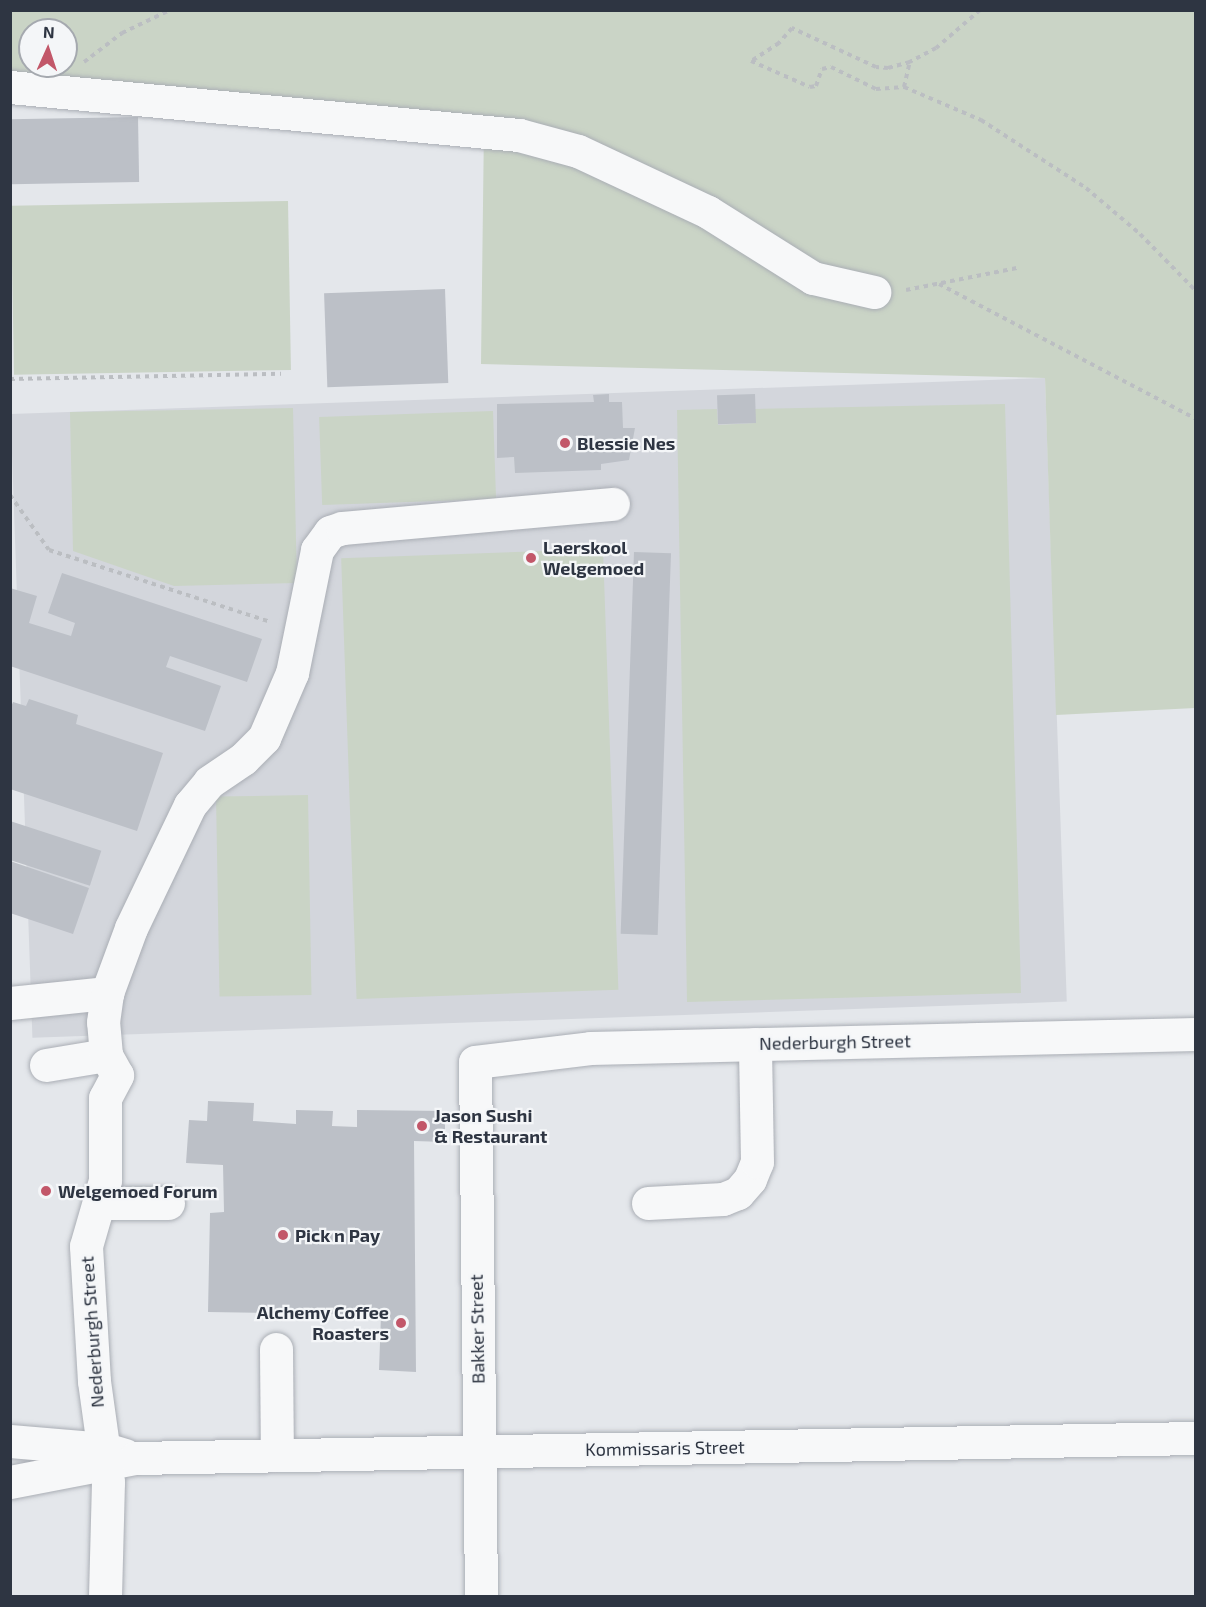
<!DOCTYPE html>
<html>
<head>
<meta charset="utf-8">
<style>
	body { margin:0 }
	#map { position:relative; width:1206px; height:1607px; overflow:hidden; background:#e4e7eb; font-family:"Exo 2",sans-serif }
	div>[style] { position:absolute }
	.built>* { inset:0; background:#d3d6dc; transform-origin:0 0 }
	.green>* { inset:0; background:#cad4c6; transform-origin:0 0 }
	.building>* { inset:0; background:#bcc0c7; transform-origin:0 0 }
	.path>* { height:4px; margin-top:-2px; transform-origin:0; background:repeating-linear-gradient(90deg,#bbbec2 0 4.5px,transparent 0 9px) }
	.roads { filter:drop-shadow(0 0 2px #aaaeb5) drop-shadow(0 0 2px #aaaeb5) }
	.minor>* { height:33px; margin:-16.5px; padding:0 16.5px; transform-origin:16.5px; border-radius:16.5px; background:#f7f8f9 }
	.dots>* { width:16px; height:16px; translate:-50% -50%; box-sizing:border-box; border:3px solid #f4f6f8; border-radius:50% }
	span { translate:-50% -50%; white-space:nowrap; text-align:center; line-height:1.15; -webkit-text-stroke:4.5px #f4f6f8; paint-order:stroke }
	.poi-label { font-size:18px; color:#2e3542; font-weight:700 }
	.left { translate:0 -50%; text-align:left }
	.right { translate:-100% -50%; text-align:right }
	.street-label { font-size:18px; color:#2e3542 }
	.frame { position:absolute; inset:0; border:12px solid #2e3542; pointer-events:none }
	.north { position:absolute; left:18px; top:18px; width:60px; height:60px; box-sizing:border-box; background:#f4f6f8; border:2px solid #a5a9af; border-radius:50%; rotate:3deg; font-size:16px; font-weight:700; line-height:24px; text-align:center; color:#2e3542 }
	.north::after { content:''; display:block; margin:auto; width:21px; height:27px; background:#c25769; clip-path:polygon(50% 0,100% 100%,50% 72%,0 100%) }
</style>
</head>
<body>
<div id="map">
	<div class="built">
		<i style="left:1045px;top:378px;width:624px;height:1035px;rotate:88deg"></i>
	</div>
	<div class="green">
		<i style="clip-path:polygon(evenodd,10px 11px,1195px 11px,1195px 708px,1056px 715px,1045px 378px,481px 364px,484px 125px,11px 103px,10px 11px,30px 30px,66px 30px,66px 66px,30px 66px,30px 30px)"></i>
		<i style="left:288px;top:201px;width:169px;height:277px;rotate:89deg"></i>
		<i style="clip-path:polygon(1005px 404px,1021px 993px,687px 1002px,677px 410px,717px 409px,718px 425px,755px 423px,755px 409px)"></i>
		<i style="clip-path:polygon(293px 408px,297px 583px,174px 586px,73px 551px,70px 412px)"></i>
		<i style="left:493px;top:411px;width:88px;height:174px;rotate:88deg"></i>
		<i style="left:603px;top:549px;width:441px;height:262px;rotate:88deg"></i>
		<i style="left:308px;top:795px;width:200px;height:92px;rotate:89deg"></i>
	</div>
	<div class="building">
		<i style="left:138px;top:117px;width:65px;height:128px;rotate:89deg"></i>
		<i style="left:445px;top:289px;width:94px;height:121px;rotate:88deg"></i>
		<i style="clip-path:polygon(609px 394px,609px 402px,622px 402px,623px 428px,635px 428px,629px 460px,601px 464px,601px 470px,515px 473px,514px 457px,497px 458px,497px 404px,594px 402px,593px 395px)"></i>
		<i style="left:755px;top:394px;width:29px;height:38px;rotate:88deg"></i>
		<i style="left:634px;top:552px;width:37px;height:382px;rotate:2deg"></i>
		<i style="clip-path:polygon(62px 573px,262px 639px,247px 682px,170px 656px,166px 667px,221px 686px,205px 731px,10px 666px,10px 588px,37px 596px,29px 623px,71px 636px,75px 623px,48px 613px)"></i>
		<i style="clip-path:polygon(29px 699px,78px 715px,76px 724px,163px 753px,137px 831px,10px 789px,10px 709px,13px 702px,26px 706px)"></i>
		<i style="left:10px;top:821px;width:96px;height:37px;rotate:18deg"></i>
		<i style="clip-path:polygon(10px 861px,89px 888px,73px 934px,10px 913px)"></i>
		<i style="clip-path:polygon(208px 1101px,254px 1103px,253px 1121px,296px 1124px,296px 1110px,333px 1111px,332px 1126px,357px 1127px,357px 1110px,445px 1111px,445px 1142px,414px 1141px,416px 1372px,379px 1370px,381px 1315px,208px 1312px,210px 1213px,224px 1212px,223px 1165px,186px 1163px,189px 1120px,207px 1121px)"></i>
	</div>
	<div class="path">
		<i style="left:980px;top:10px;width:58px;rotate:139.2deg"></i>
		<i style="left:936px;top:48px;width:30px;rotate:152deg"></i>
		<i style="left:910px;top:62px;width:23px;rotate:165deg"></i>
		<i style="left:888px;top:68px;width:12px;rotate:-175deg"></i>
		<i style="left:876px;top:67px;width:93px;rotate:-155.1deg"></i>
		<i style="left:792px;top:28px;width:20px;rotate:131deg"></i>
		<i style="left:779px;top:43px;width:33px;rotate:147deg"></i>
		<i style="left:751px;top:61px;width:64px;rotate:23.8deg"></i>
		<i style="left:810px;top:87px;width:6px;rotate:-9deg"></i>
		<i style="left:816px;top:86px;width:18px;rotate:-71deg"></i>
		<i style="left:822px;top:69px;width:9px;rotate:-13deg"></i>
		<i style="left:831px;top:67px;width:50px;rotate:26.1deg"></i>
		<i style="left:876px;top:89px;width:28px;rotate:-4deg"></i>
		<i style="left:904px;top:87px;width:84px;rotate:23.2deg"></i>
		<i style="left:981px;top:120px;width:125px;rotate:32.9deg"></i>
		<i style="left:1086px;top:188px;width:71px;rotate:40.4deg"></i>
		<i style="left:1140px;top:234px;width:80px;rotate:45.5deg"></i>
		<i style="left:84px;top:62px;width:48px;rotate:-37.3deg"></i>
		<i style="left:122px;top:33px;width:53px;rotate:-25.6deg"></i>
		<i style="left:904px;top:87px;width:26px;rotate:-77deg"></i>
		<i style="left:939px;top:284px;width:290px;rotate:27.7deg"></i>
		<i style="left:906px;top:290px;width:113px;rotate:-11.2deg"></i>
		<i style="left:10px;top:379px;width:271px;rotate:-1.1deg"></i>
		<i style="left:10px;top:495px;width:67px;rotate:54.7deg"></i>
		<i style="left:49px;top:550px;width:232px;rotate:18deg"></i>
	</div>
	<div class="roads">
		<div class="minor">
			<i style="left:10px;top:87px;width:511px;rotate:5.39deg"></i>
			<i style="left:519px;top:135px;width:61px;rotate:15.2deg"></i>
			<i style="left:578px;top:151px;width:144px;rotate:25.1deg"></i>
			<i style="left:708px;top:212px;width:124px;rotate:32.2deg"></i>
			<i style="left:813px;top:278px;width:63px;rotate:12.9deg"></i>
			<i style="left:10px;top:1003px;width:98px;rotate:-5.9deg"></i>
			<i style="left:46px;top:1065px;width:61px;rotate:-9.5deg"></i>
			<i style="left:99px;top:1203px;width:69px"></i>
			<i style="left:648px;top:1203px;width:75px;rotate:-3.1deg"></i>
			<i style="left:723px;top:1199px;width:16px;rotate:-22deg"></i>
			<i style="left:738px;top:1193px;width:18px;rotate:-49deg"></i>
			<i style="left:750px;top:1179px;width:18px;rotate:-68deg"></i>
			<i style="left:757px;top:1162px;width:118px;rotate:-91deg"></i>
			<i style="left:276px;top:1349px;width:106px;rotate:89.5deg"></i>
			<i style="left:10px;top:1441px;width:95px;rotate:4.8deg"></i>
			<i style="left:105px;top:1449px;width:21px;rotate:17deg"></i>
			<i style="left:10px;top:1482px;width:127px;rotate:-10.9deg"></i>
			<i style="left:135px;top:1458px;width:1061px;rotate:-1.08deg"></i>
			<i style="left:105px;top:1596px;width:114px;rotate:-88.5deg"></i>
			<i style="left:108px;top:1482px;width:102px;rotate:-97.9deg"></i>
			<i style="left:94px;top:1381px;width:135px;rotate:-93.4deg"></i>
			<i style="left:86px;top:1246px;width:69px;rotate:-73.9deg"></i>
			<i style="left:105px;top:1180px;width:82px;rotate:-90deg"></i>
			<i style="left:105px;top:1098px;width:26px;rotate:-62deg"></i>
			<i style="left:117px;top:1075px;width:23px;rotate:-119deg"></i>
			<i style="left:106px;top:1055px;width:33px;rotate:-95deg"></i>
			<i style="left:103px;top:1022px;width:29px;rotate:-82deg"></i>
			<i style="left:107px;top:993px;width:69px;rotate:-69.7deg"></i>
			<i style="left:131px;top:928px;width:136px;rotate:-64.4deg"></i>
			<i style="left:190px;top:805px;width:30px;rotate:-50deg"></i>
			<i style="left:209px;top:782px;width:41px;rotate:-34.1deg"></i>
			<i style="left:243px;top:759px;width:30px;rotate:-45deg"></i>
			<i style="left:264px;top:738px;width:71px;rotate:-66.7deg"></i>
			<i style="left:292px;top:673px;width:126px;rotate:-78.5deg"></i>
			<i style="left:317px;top:550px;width:22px;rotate:-54deg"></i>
			<i style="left:330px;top:532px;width:13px;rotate:-18deg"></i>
			<i style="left:342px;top:528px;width:272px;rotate:-5.1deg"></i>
			<i style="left:481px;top:1596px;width:534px;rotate:-90.64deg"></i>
			<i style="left:475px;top:1062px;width:116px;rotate:-6.9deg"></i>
			<i style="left:590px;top:1048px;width:606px;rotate:-1.32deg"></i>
		</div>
	</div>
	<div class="dots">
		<i style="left:565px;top:443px;background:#c25769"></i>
		<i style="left:531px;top:558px;background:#c25769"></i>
		<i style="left:422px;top:1126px;background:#c25769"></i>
		<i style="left:46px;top:1191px;background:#c25769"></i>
		<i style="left:283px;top:1235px;background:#c25769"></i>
		<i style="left:401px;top:1323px;background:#c25769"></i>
	</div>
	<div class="poi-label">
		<span class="left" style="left:577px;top:443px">Blessie Nes</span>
		<span class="left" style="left:543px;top:558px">Laerskool<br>Welgemoed</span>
		<span class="left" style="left:434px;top:1126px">Jason Sushi<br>&amp; Restaurant</span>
		<span class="left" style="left:58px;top:1191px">Welgemoed Forum</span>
		<span class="left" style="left:295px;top:1235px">Pick n Pay</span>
		<span class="right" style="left:389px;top:1323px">Alchemy Coffee<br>Roasters</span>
	</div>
	<div class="street-label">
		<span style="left:835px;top:1042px;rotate:-1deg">Nederburgh Street</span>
		<span style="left:477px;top:1329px;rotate:-91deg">Bakker Street</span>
		<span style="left:92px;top:1332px;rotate:-94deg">Nederburgh Street</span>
		<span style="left:665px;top:1448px;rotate:-1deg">Kommissaris Street</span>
	</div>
	<div class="frame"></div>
	<div class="north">N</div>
</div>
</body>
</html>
